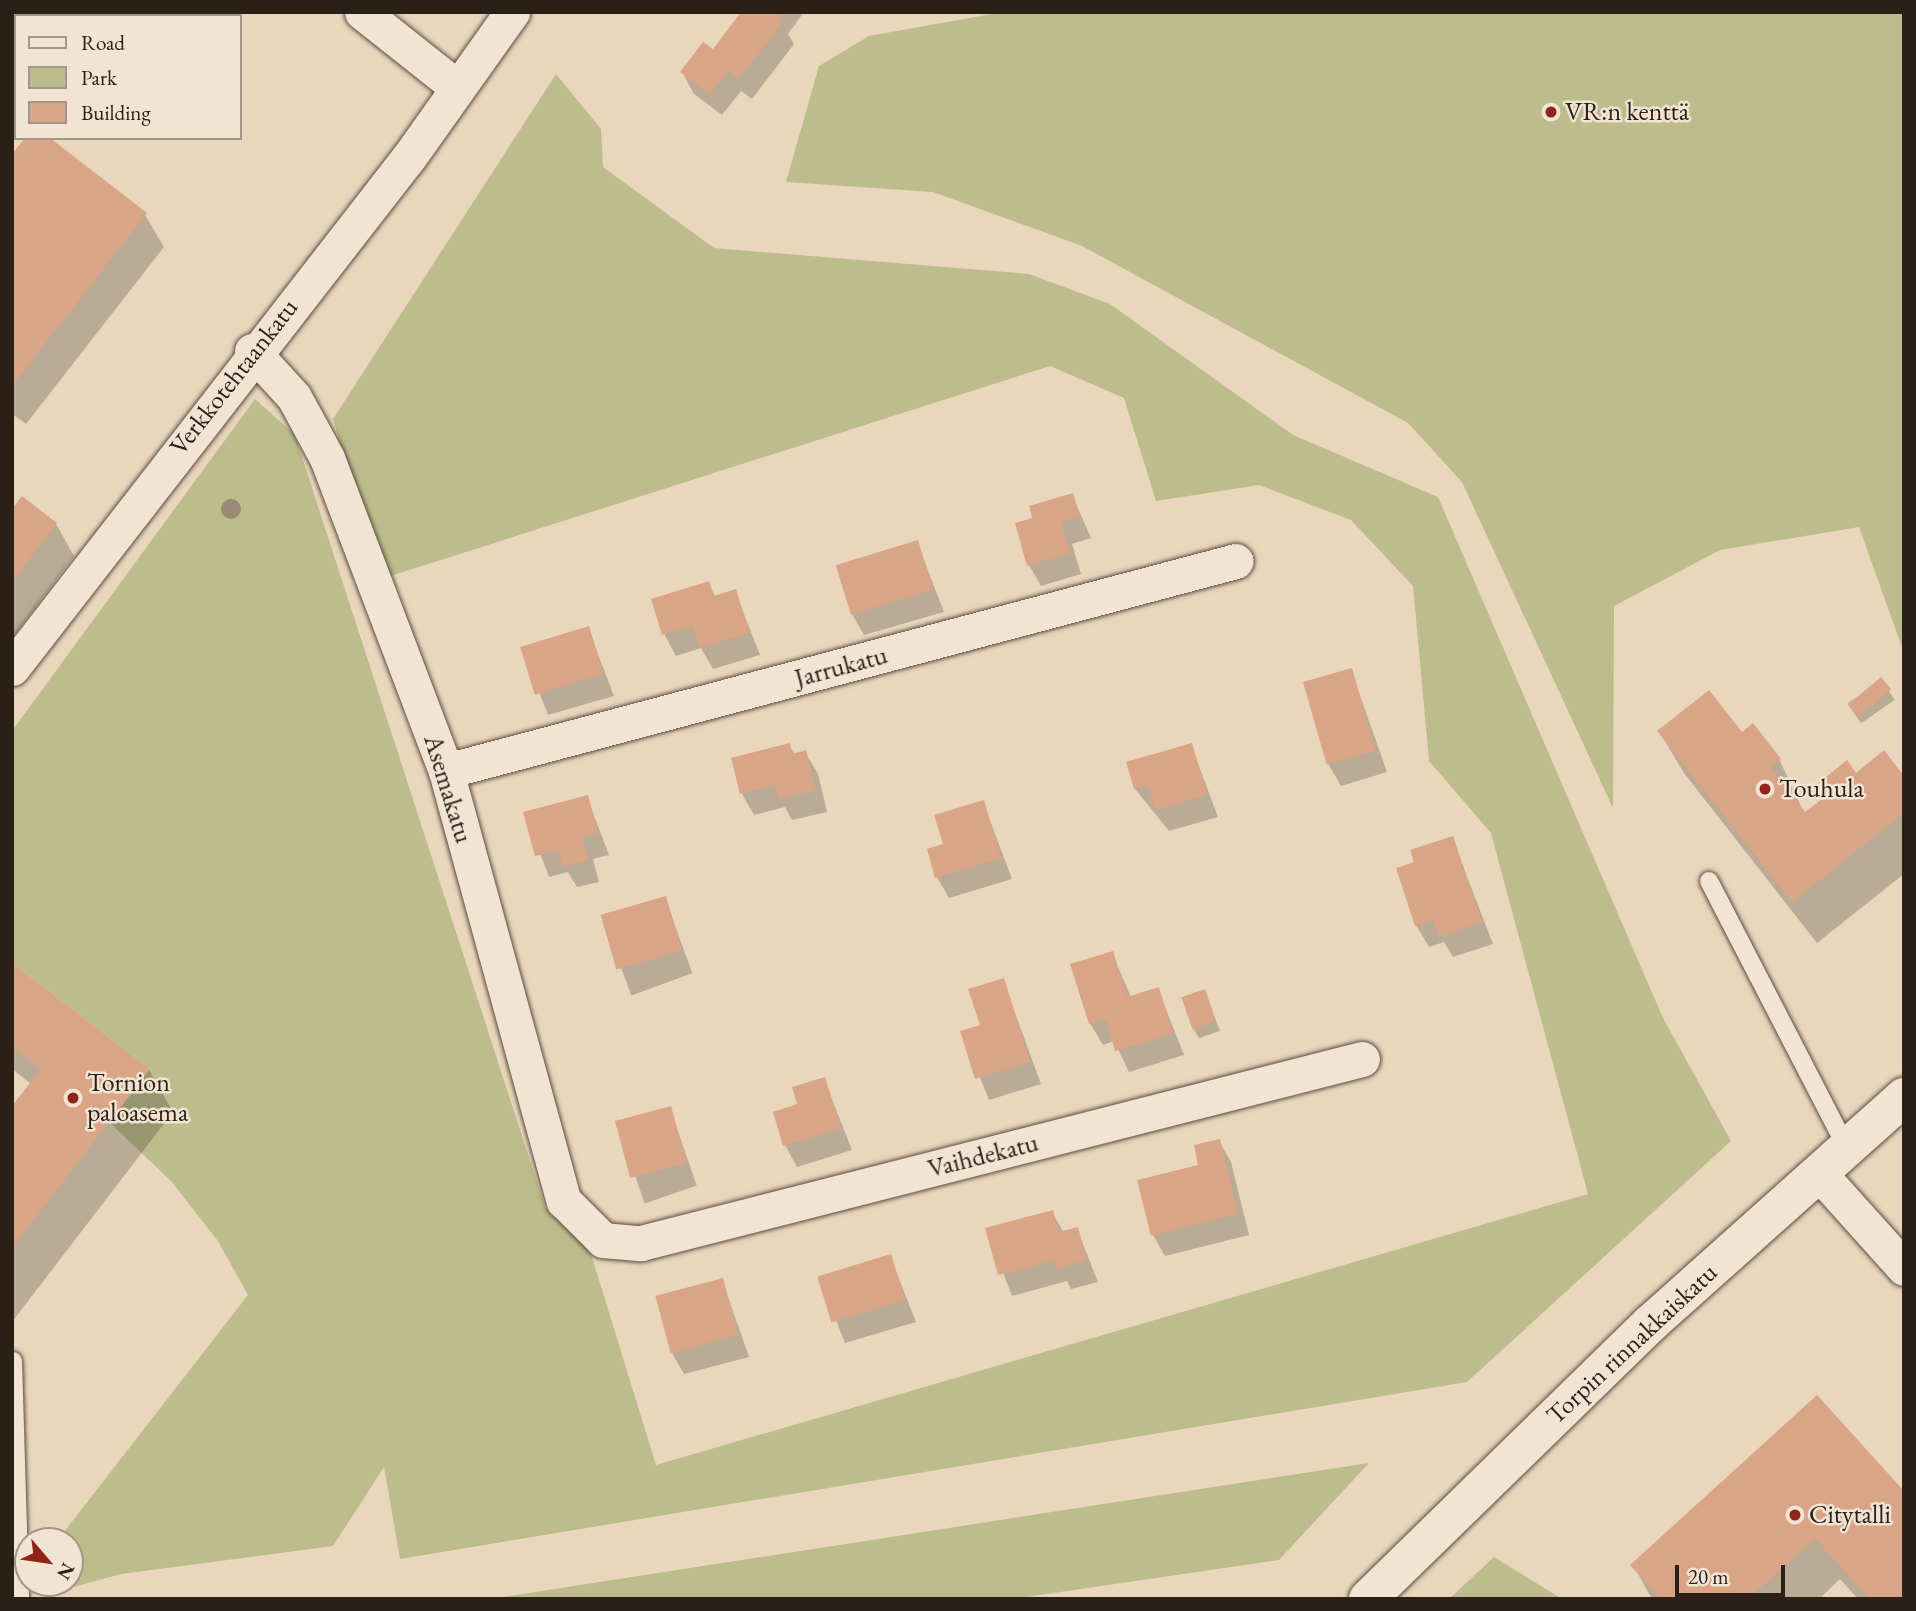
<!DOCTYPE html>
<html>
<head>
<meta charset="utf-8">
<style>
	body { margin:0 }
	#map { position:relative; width:1916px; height:1611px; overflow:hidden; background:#e9d6bc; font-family:"EB Garamond",serif }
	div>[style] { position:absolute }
	.green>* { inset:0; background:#bdbc8c }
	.shadow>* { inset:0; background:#0003; transform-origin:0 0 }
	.building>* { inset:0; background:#daa487; transform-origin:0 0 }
	.roads { filter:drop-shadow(0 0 2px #5a4e40) drop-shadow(0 0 2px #5a4e40) }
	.lane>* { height:18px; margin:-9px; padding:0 9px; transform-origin:9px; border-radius:9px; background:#f1e4d3 }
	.street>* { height:35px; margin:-17.5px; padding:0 17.5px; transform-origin:17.5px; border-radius:17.5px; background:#f1e4d3 }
	.secondary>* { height:38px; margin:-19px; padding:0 19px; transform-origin:19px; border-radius:19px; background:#f1e4d3 }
	.trees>* { width:20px; height:20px; margin:-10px; border-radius:50%; background:#988c74 }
	.dots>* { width:19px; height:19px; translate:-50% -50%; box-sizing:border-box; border:4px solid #f1e4d3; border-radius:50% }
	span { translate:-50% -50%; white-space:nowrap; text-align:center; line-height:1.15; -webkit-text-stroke:5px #f1e4d3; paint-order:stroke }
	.poi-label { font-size:26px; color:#2a2017 }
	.left { translate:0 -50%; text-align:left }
	.street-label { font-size:26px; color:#2a2017 }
	.frame { position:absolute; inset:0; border:14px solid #2a2017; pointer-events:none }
	.legend { position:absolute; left:14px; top:14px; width:228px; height:126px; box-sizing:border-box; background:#f1e4d3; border:2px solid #a19688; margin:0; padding:9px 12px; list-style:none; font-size:21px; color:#2a2017 }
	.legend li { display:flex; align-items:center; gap:14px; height:35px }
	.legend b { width:35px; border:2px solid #a19688 }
	.north { position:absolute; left:14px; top:1527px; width:70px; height:70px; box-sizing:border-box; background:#f1e4d3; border:2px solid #a19688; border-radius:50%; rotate:119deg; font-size:19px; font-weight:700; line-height:28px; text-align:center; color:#2a2017 }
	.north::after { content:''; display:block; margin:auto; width:24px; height:32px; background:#8f2418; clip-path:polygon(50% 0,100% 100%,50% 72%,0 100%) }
	.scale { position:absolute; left:1675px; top:1565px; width:110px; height:32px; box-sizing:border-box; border:4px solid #2a2017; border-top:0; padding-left:9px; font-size:21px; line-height:24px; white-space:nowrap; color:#2a2017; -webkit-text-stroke:5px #f1e4d3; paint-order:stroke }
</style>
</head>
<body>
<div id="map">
	<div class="green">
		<i style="clip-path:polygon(1003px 12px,1904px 12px,1904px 653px,1859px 527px,1720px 550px,1614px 606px,1613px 808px,1462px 482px,1408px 423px,1082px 246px,933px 192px,786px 182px,819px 66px,869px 36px)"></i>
		<i style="clip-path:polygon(556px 74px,601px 129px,603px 167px,714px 248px,1029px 274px,1110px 304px,1293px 435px,1438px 497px,1663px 1018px,1731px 1141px,1467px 1382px,400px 1559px,384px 1467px,333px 1546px,121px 1574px,55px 1592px,52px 1583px,70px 1583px,70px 1541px,57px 1541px,248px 1295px,218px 1241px,171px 1181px,109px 1122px,150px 1069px,12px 963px,12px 731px,255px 399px,295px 435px,545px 1207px,587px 1241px,656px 1465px,1588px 1194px,1491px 833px,1429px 761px,1413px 586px,1351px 520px,1259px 485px,1156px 501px,1124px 398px,1050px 366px,381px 579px,333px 419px)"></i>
		<i style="clip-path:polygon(1369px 1463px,1279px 1560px,1013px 1599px,490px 1599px)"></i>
		<i style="clip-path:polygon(1494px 1557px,1562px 1599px,1449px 1599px)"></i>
	</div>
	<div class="shadow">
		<i style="clip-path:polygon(743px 12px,804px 12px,788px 34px,794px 44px,752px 99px,741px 91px,722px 115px,694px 94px,682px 72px,713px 52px)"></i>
		<i style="clip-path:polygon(12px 157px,145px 215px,164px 247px,26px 424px,12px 414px)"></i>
		<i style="clip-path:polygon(1072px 495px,1091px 538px,1072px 544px,1081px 574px,1041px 586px,1029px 565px)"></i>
		<i style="clip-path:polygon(12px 512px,56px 524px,74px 556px,12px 638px)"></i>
		<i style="clip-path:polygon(917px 542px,944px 612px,864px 635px,852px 614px)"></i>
		<i style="clip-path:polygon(708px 584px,716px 597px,735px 591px,760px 655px,713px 669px,701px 648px,676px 656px,664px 634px)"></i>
		<i style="clip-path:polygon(588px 628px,614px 696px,548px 715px,522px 648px)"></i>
		<i style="clip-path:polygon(1351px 670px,1387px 772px,1341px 786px,1329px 765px)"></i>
		<i style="left:1881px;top:680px;width:24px;height:41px;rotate:55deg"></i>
		<i style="clip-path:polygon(1659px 731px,1741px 734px,1779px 759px,1805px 815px,1826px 799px,1818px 785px,1856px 775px,1904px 779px,1904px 874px,1817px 943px,1684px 773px)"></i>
		<i style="clip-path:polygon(789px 745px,795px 755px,805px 752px,818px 774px,827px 812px,792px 820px,785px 807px,754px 815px,742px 794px)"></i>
		<i style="clip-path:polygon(1191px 745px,1218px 817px,1169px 831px,1135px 789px)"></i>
		<i style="clip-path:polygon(587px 797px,609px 855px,593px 859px,599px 882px,577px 887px,568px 872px,549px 877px,525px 813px)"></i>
		<i style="clip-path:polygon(983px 802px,1012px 879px,949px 898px,937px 877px,945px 845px)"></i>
		<i style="clip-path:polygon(1452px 838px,1493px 944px,1453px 957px,1444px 942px,1429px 947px,1416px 925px,1416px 863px)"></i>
		<i style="left:665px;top:898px;width:80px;height:65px;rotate:70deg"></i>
		<i style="clip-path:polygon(1112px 953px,1131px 997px,1158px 989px,1184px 1055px,1129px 1072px,1114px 1041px,1103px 1045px,1090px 1023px)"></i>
		<i style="clip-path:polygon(12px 965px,149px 1070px,173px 1112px,12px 1322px,12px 1109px,31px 1084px,12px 1069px)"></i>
		<i style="clip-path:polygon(1003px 980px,1041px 1084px,989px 1100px,962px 1032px,982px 1026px)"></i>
		<i style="clip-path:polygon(1204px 991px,1220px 1031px,1199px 1038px,1193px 1028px)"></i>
		<i style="clip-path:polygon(824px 1079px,852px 1150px,797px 1167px,785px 1145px,799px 1105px)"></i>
		<i style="left:670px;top:1108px;width:82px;height:55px;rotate:71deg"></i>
		<i style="clip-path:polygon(1219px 1141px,1231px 1162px,1249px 1235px,1165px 1256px,1153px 1235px)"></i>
		<i style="clip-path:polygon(1052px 1212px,1064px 1233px,1077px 1229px,1098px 1282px,1071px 1289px,1067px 1281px,1012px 1296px,987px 1230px)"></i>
		<i style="clip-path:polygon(890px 1256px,916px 1322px,845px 1343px,819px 1277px)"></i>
		<i style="clip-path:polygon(722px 1280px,749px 1357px,684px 1374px,672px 1353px)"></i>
		<i style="clip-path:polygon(1904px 1493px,1904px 1599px,1858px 1599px,1840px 1579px,1819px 1599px,1652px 1599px,1633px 1565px)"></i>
	</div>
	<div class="building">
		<i style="clip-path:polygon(741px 12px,776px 12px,783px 22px,739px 79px,728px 70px,710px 95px,680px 72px,703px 42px,713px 49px)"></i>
		<i style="clip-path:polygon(25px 138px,50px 138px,147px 213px,12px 386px,12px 154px)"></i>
		<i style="clip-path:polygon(1073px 493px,1080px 516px,1061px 522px,1070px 553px,1027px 566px,1015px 523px,1032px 518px,1029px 506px)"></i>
		<i style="clip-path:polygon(22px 496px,57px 523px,12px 582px,12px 509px)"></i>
		<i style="left:918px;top:540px;width:52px;height:86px;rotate:73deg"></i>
		<i style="clip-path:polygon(709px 581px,714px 596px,736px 589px,749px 633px,699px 648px,693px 626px,662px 635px,651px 599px)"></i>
		<i style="left:589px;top:626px;width:50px;height:72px;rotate:73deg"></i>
		<i style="left:1352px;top:668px;width:86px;height:51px;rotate:74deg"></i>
		<i style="left:1881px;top:677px;width:16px;height:43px;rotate:50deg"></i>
		<i style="clip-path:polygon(1709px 690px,1742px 732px,1753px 723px,1781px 759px,1770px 767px,1805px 812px,1825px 797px,1816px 785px,1847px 760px,1856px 773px,1884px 750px,1904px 776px,1904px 813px,1792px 902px,1657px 731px)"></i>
		<i style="clip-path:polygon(790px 743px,792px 754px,806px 750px,816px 790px,778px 800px,775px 785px,740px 794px,731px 758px)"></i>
		<i style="clip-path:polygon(1192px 743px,1207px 795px,1155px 810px,1148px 786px,1134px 789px,1126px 762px)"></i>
		<i style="clip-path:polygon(588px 795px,598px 833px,582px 837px,588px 860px,563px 867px,559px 850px,535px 856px,523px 812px)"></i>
		<i style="clip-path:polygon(984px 800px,1001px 858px,935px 878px,927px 849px,943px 844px,934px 815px)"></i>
		<i style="clip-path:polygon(1453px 836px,1482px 922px,1439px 937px,1433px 920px,1415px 926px,1396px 868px,1414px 862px,1410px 850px)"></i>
		<i style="left:666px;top:896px;width:57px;height:68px;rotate:74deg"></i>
		<i style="clip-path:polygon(1113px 951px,1127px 997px,1159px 987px,1173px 1034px,1115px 1051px,1106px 1019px,1089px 1024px,1070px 964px)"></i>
		<i style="clip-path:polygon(12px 963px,150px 1069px,12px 1248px,12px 1106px,41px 1069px,12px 1047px)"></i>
		<i style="clip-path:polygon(1004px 978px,1030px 1062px,975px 1079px,960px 1031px,980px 1025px,968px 989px)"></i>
		<i style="left:1205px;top:989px;width:34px;height:25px;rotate:71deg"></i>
		<i style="clip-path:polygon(825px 1077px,841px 1128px,783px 1146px,773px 1112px,797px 1104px,792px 1087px)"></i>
		<i style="left:671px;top:1106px;width:59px;height:58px;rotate:75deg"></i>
		<i style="clip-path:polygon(1220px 1139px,1238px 1214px,1151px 1236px,1137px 1180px,1198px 1165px,1194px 1145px)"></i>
		<i style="clip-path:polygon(1053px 1210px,1059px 1232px,1078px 1227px,1087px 1260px,1057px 1268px,1056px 1260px,998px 1275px,985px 1228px)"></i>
		<i style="left:891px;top:1254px;width:48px;height:77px;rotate:73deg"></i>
		<i style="left:723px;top:1278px;width:59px;height:70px;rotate:75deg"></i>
		<i style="clip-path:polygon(1817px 1395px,1904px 1491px,1904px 1599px,1870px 1599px,1815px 1538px,1748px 1599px,1661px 1599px,1630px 1565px)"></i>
	</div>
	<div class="roads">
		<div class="lane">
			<i style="left:1709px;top:881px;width:297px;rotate:62.7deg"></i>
			<i style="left:13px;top:1361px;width:238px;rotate:88.3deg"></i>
		</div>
		<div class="street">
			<i style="left:362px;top:12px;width:122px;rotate:38.4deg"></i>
			<i style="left:252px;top:351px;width:62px;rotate:47.6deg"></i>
			<i style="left:294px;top:397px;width:69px;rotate:61.6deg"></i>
			<i style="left:327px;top:458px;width:335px;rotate:69.2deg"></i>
			<i style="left:446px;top:771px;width:446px;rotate:74.7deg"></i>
			<i style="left:564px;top:1201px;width:55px;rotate:45deg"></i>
			<i style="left:603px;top:1240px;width:38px;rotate:5deg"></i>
			<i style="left:641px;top:1243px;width:744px;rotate:-14.32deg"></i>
			<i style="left:12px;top:668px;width:647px;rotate:-52.16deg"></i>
			<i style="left:409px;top:157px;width:178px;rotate:-54.6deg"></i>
			<i style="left:446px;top:771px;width:817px;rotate:-14.89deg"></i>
			<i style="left:1818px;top:1172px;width:129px;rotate:48.1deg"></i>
		</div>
		<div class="secondary">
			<i style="left:1368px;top:1599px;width:394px;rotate:-44.3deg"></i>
			<i style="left:1650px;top:1324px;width:341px;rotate:-41.8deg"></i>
		</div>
	</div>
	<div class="trees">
		<i style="left:231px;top:509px"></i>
	</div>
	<div class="dots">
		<i style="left:1551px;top:112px;background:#8f2418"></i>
		<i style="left:1765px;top:789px;background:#8f2418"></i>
		<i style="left:73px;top:1098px;background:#8f2418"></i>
		<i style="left:1795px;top:1515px;background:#8f2418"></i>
	</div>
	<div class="poi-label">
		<span class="left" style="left:1565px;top:112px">VR:n kenttä</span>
		<span class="left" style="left:1779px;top:789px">Touhula</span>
		<span class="left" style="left:87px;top:1098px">Tornion<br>paloasema</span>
		<span class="left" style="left:1809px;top:1515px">Citytalli</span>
	</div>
	<div class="street-label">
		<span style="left:234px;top:377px;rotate:-52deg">Verkkotehtaankatu</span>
		<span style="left:841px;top:667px;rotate:-15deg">Jarrukatu</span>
		<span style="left:448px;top:789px;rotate:73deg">Asemakatu</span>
		<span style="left:983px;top:1156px;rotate:-14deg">Vaihdekatu</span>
		<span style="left:1632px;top:1344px;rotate:-43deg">Torpin rinnakkaiskatu</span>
	</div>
	<div class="frame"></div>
	<ul class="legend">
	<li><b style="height:9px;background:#f1e4d3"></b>Road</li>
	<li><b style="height:19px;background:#bdbc8c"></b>Park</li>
	<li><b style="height:19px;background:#daa487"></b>Building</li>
	</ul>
	<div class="north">N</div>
	<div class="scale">20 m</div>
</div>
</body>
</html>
